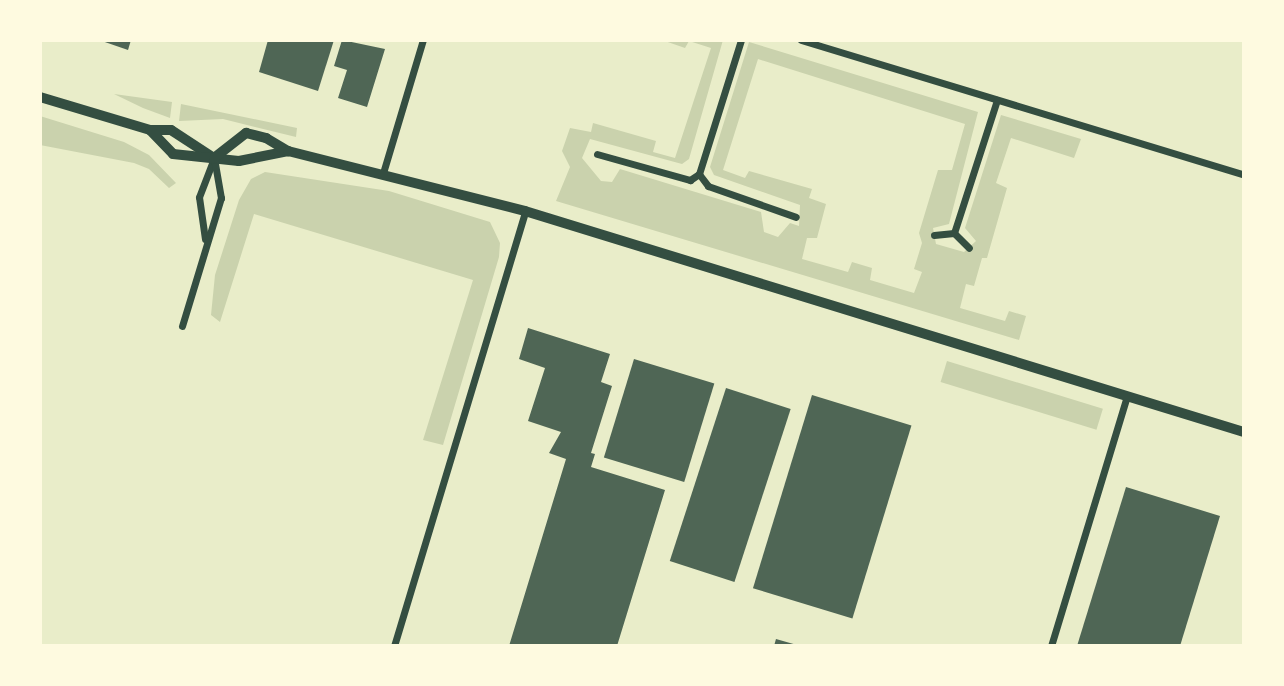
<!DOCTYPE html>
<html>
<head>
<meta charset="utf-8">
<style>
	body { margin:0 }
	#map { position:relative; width:1284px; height:686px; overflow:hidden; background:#e9edc9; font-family:"Golos Text",sans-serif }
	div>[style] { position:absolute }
	.green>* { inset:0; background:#cad2ad; transform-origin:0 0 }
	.building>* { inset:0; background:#4f6655; transform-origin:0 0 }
	.minor>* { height:7px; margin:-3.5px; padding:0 3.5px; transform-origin:3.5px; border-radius:3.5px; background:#344e41 }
	.tertiary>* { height:10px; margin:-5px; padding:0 5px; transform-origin:5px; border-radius:5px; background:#344e41 }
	span { translate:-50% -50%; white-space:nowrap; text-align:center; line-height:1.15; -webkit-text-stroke:6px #fefae0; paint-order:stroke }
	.frame { position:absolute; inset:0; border:42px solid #fefae0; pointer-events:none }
</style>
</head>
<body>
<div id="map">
	<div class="green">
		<i style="clip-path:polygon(evenodd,662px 40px,723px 40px,689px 159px,682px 164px,590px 139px,582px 158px,601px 181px,612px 182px,620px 169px,761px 212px,764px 232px,778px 237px,790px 223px,799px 226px,800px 205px,714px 175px,710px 167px,749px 42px,978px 112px,949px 224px,933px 228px,936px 244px,964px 252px,976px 241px,965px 228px,1001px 115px,1081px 139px,1074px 158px,1011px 138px,996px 183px,1007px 188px,987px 258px,982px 258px,974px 286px,966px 284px,960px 308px,1005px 321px,1009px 311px,1026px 316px,1019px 340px,556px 201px,570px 167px,562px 151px,570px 128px,591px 132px,593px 123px,656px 141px,653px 152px,675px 158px,711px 48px,689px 41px,685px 48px,662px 40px,758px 59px,965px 124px,952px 170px,938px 170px,919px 233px,922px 243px,914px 269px,922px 272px,914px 293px,870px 280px,872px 268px,852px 262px,848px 272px,802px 259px,807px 238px,817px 238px,826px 204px,809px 198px,812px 189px,749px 171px,745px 178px,723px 170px,758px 59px)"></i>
		<i style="clip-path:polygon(114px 94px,172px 102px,170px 118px,143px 108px)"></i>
		<i style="clip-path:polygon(181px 104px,297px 128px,296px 137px,223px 119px,179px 121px)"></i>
		<i style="clip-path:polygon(40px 116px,124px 142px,149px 155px,176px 183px,169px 188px,149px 169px,134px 163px,40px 145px)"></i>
		<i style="clip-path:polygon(265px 172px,389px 191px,490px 222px,500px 243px,499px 257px,443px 445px,423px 440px,473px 280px,254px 214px,220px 322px,211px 315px,215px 275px,239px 200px,251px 179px)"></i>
		<i style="left:947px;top:361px;width:163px;height:22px;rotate:17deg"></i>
	</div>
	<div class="building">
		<i style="clip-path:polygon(99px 40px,131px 40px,128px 50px)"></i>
		<i style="clip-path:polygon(268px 40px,334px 40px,318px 91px,259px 72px)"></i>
		<i style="clip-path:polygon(342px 40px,385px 49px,367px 107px,338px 98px,347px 70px,334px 66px)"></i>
		<i style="clip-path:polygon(528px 328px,610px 354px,601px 382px,612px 386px,591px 453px,595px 454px,591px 467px,665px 490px,617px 646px,509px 646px,566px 459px,549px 453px,561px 432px,528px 421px,545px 368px,519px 359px)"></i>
		<i style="left:634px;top:359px;width:84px;height:103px;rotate:17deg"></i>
		<i style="left:726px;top:388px;width:68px;height:182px;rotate:18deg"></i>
		<i style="left:812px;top:395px;width:104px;height:202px;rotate:17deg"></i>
		<i style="clip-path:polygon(1126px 487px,1220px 516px,1180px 646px,1077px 646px)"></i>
		<i style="clip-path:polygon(776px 639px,797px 645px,797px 646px,774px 646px)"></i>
	</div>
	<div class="minor">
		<i style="left:801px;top:40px;width:463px;rotate:16.9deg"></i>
		<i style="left:597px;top:154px;width:97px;rotate:15.6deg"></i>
		<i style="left:690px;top:180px;width:11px;rotate:-34deg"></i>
		<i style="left:699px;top:174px;width:15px;rotate:53deg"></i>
		<i style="left:708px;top:186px;width:93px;rotate:19.4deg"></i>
		<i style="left:383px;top:173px;width:139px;rotate:-73.3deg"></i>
		<i style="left:699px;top:174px;width:140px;rotate:-72.6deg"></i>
		<i style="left:954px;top:233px;width:140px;rotate:-72.1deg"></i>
		<i style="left:934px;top:235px;width:20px;rotate:-6deg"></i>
		<i style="left:954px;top:233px;width:21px;rotate:45deg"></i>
		<i style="left:205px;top:239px;width:42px;rotate:-98.1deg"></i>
		<i style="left:199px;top:197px;width:40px;rotate:-69deg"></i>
		<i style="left:182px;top:326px;width:134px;rotate:-73.1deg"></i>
		<i style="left:221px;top:198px;width:41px;rotate:-99.9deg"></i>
		<i style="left:394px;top:646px;width:454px;rotate:-73.2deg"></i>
		<i style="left:1051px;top:646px;width:261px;rotate:-73.1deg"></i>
	</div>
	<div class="tertiary">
		<i style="left:40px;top:97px;width:115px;rotate:16.7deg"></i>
		<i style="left:150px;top:130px;width:21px"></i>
		<i style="left:171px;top:130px;width:51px;rotate:33.1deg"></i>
		<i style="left:150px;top:130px;width:33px;rotate:46deg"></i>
		<i style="left:173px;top:154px;width:66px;rotate:6.1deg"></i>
		<i style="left:239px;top:161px;width:50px;rotate:-11.5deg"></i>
		<i style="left:214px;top:158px;width:41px;rotate:-38deg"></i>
		<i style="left:246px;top:133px;width:21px;rotate:14deg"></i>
		<i style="left:266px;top:138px;width:26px;rotate:31deg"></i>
		<i style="left:288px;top:151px;width:244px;rotate:14.2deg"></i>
		<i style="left:525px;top:211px;width:752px;rotate:17.09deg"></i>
	</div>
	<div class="frame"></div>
</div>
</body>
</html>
